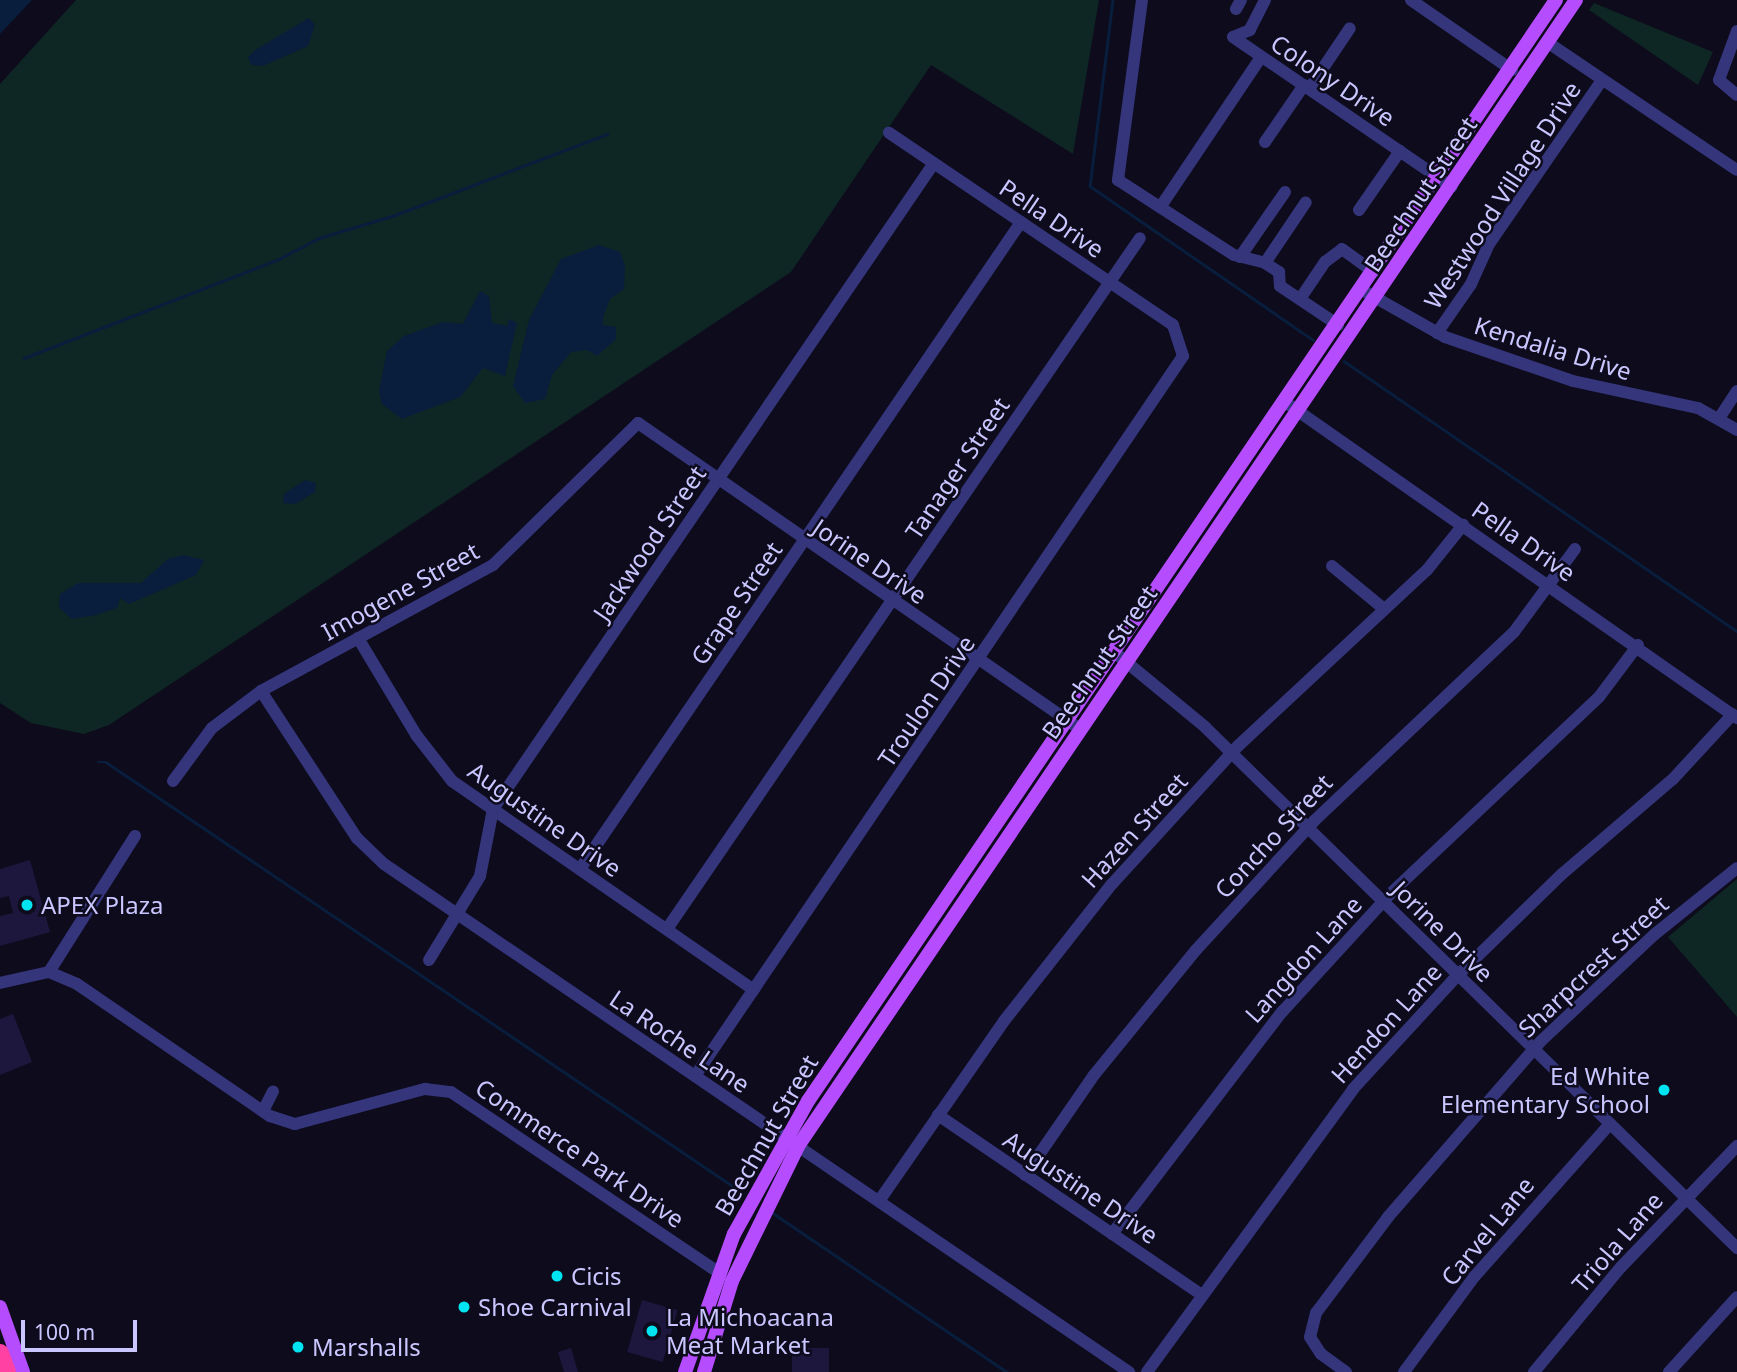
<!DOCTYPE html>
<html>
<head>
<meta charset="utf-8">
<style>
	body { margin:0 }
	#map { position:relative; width:1737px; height:1372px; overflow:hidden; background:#0d0b1c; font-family:"Noto Sans",sans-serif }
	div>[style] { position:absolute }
	.green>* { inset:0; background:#0e2624 }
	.water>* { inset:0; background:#091e3d }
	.stream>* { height:2.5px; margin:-1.25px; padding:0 1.25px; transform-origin:1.25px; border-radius:1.25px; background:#091e3d }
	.building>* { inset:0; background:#1d173e; transform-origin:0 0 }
	.minor>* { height:12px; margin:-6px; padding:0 6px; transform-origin:6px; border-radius:6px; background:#35357c }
	.major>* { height:14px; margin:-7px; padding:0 7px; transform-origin:7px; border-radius:7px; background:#b54dff }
	.highway>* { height:18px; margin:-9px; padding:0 9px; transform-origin:9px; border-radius:9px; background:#ff41a4 }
	.dots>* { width:19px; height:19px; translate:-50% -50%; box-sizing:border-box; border:4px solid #0d0b1c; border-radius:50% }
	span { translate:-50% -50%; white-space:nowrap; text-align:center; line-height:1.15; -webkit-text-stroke:5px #0d0b1c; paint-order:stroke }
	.street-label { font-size:24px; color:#cac6ff }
	.poi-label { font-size:24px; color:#cac6ff }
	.left { translate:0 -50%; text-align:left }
	.right { translate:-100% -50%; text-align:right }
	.scale { position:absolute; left:21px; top:1320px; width:116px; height:32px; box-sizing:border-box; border:4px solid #cac6ff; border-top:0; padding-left:9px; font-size:21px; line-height:24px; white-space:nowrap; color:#cac6ff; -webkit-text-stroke:5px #0d0b1c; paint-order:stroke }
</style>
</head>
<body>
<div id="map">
	<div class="green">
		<i style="clip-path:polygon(76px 0,1099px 0,1073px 154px,931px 65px,791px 272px,109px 725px,84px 734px,31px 723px,0 703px,0 84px)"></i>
		<i style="clip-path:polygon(1594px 3px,1713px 52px,1698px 85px,1589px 10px)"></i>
		<i style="clip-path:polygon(1737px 879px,1737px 1017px,1668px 937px)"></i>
	</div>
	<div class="water">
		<i style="clip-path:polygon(0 0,32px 0,0 34px)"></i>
		<i style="clip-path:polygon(309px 18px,315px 25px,308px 46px,263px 66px,251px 65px,248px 57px,255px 50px)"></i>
		<i style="clip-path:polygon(599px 245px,620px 252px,625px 266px,624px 289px,610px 299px,603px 317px,603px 325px,616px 327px,616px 339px,597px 356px,587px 350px,571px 352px,552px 375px,545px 399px,525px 403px,513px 386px,529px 320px,561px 259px)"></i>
		<i style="clip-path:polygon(480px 291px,489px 296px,492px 323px,507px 326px,509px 319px,517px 323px,505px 376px,483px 368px,460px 397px,402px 419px,382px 404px,379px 391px,387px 351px,404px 336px,443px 322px,463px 324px)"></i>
		<i style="clip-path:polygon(305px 480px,316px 483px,315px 492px,295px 504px,283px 503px,284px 494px)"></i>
		<i style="clip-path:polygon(183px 555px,204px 560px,196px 575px,129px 604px,120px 598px,117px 608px,96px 615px,72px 619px,59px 608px,60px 594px,78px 583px,141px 583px,168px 559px)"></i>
	</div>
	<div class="stream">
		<i style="left:1113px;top:0;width:187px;rotate:97deg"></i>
		<i style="left:1090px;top:186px;width:271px;rotate:34.6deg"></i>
		<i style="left:24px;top:358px;width:274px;rotate:-21.2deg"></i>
		<i style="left:279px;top:259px;width:45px;rotate:-27.7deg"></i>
		<i style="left:319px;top:238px;width:79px;rotate:-16.8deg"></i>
		<i style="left:395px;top:215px;width:227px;rotate:-20.9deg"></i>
		<i style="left:1344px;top:361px;width:477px;rotate:34.5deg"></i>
		<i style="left:98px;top:762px;width:8px"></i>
		<i style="left:106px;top:762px;width:769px;rotate:34.08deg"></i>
		<i style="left:773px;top:1213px;width:283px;rotate:34.2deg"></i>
	</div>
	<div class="building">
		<i style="clip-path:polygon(30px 860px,50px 932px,0 946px,0 916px,13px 913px,9px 896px,0 898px,0 869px)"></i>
		<i style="clip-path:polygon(13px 1014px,32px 1062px,0 1075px,0 1019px)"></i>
		<i style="left:642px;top:1300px;width:37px;height:54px;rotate:16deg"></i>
		<i style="clip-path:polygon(571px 1348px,578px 1372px,564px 1372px,558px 1352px)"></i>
		<i style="left:792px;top:1348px;width:37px;height:24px"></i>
	</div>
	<div class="minor">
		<i style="left:1142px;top:0;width:182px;rotate:97.6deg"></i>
		<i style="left:1118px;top:180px;width:138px;rotate:32.9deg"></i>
		<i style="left:1234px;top:255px;width:32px;rotate:14deg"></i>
		<i style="left:1265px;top:263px;width:17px;rotate:33deg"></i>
		<i style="left:1279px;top:272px;width:14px;rotate:86deg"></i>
		<i style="left:1280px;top:286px;width:70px;rotate:33.9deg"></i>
		<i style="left:1265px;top:0;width:34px;rotate:117deg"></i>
		<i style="left:1250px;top:30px;width:18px;rotate:158deg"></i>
		<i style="left:1233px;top:37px;width:265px;rotate:34.4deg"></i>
		<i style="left:1411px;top:0;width:123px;rotate:34.7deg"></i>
		<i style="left:1236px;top:9px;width:10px;rotate:-61deg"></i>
		<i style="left:1737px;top:31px;width:52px;rotate:110.2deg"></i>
		<i style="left:1719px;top:80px;width:23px;rotate:40deg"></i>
		<i style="left:1550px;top:44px;width:225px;rotate:34deg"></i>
		<i style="left:1309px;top:89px;width:73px;rotate:-56.1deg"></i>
		<i style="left:1265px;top:142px;width:69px;rotate:-55.6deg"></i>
		<i style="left:1161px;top:206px;width:179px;rotate:-56.1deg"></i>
		<i style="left:1359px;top:210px;width:72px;rotate:-55.2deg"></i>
		<i style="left:1240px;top:257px;width:79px;rotate:-55.3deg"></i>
		<i style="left:1265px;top:263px;width:73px;rotate:-56.1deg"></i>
		<i style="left:1362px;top:290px;width:95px;rotate:29.5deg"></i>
		<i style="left:1445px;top:337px;width:135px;rotate:19deg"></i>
		<i style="left:1573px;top:381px;width:128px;rotate:12.2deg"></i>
		<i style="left:1698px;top:408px;width:45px;rotate:29.4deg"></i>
		<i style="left:1300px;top:299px;width:45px;rotate:-56deg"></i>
		<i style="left:1325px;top:262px;width:21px;rotate:-37deg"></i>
		<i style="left:1342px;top:249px;width:39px;rotate:36deg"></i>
		<i style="left:1437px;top:333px;width:60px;rotate:-55.2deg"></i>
		<i style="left:1471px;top:284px;width:44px;rotate:-65.8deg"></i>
		<i style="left:1489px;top:244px;width:199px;rotate:-55.4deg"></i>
		<i style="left:1285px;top:402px;width:552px;rotate:34.96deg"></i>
		<i style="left:1720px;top:417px;width:31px;rotate:-57deg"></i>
		<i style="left:1332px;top:566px;width:67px;rotate:39.6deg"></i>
		<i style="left:358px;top:638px;width:114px;rotate:59deg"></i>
		<i style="left:417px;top:736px;width:57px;rotate:52.1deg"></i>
		<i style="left:452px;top:781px;width:367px;rotate:34.7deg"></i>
		<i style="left:1119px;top:656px;width:112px;rotate:39.5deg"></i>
		<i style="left:1205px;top:727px;width:745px;rotate:44.4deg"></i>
		<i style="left:261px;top:691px;width:176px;rotate:56.9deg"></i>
		<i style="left:357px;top:838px;width:37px;rotate:44deg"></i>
		<i style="left:384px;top:864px;width:902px;rotate:34.29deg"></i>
		<i style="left:173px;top:781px;width:66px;rotate:-53.7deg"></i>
		<i style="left:212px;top:728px;width:61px;rotate:-37.1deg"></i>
		<i style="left:261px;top:691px;width:264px;rotate:-28.5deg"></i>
		<i style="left:493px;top:565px;width:203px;rotate:-44.4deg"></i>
		<i style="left:638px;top:423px;width:538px;rotate:34.7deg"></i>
		<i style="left:580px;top:869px;width:783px;rotate:-55.72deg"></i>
		<i style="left:667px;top:929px;width:837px;rotate:-55.61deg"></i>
		<i style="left:429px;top:960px;width:98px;rotate:-58.7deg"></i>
		<i style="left:480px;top:876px;width:68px;rotate:-79deg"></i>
		<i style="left:493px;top:809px;width:782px;rotate:-55.68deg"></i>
		<i style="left:49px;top:972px;width:161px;rotate:-57.7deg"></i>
		<i style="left:0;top:983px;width:50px;rotate:-12.7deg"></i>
		<i style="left:49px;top:972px;width:30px;rotate:23deg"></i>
		<i style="left:77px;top:984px;width:234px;rotate:34.4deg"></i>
		<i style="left:270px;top:1116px;width:26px;rotate:18deg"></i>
		<i style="left:295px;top:1124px;width:135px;rotate:-15.1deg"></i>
		<i style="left:425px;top:1089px;width:26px;rotate:7deg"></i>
		<i style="left:451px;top:1092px;width:322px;rotate:34deg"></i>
		<i style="left:695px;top:1076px;width:870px;rotate:-55.87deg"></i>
		<i style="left:1183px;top:356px;width:33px;rotate:-108deg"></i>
		<i style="left:1173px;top:325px;width:343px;rotate:-145.9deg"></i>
		<i style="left:263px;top:1111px;width:22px;rotate:-63deg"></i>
		<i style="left:938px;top:1115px;width:317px;rotate:34.3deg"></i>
		<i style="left:1025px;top:1175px;width:121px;rotate:-55.4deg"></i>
		<i style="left:1094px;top:1075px;width:161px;rotate:-50.8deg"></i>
		<i style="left:1196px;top:950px;width:175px;rotate:-47.5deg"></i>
		<i style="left:1314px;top:821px;width:275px;rotate:-43.4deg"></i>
		<i style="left:1514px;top:632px;width:103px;rotate:-53.7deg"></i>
		<i style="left:879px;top:1201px;width:219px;rotate:-55.2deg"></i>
		<i style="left:1004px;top:1021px;width:174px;rotate:-51.8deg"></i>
		<i style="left:1112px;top:884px;width:187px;rotate:-47.6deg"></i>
		<i style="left:1238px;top:746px;width:258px;rotate:-43deg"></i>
		<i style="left:1427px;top:570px;width:58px;rotate:-51.3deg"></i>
		<i style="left:1112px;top:1234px;width:280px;rotate:-52.6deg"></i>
		<i style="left:1282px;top:1012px;width:160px;rotate:-47.5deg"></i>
		<i style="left:1390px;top:894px;width:287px;rotate:-43.3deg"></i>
		<i style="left:1599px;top:697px;width:65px;rotate:-53.1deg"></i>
		<i style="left:1147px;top:1372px;width:350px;rotate:-53.9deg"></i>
		<i style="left:1353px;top:1089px;width:154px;rotate:-47.4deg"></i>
		<i style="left:1457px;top:976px;width:146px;rotate:-44.2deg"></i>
		<i style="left:1562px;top:874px;width:146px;rotate:-40.6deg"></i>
		<i style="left:1673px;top:779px;width:88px;rotate:-47.3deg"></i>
		<i style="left:1346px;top:1372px;width:31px;rotate:-144deg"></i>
		<i style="left:1321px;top:1354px;width:20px;rotate:-123deg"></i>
		<i style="left:1310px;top:1337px;width:25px;rotate:-76deg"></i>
		<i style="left:1316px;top:1313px;width:120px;rotate:-53.1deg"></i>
		<i style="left:1388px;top:1217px;width:233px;rotate:-49deg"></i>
		<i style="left:1541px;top:1041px;width:156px;rotate:-43.2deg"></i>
		<i style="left:1655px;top:934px;width:105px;rotate:-38.8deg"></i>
		<i style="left:1404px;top:1372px;width:118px;rotate:-53.6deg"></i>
		<i style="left:1474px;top:1277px;width:205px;rotate:-48.4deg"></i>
		<i style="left:1534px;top:1372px;width:136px;rotate:-50.4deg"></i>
		<i style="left:1621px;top:1267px;width:168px;rotate:-46.2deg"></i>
		<i style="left:1669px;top:1372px;width:101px;rotate:-47.8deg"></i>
	</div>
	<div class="major">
		<i style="left:0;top:1307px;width:69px;rotate:70.5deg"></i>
		<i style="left:685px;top:1372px;width:146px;rotate:-70.5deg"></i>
		<i style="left:734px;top:1234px;width:152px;rotate:-60.9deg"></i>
		<i style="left:808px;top:1101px;width:1331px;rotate:-55.81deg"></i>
		<i style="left:704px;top:1372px;width:95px;rotate:-72.9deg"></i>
		<i style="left:732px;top:1281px;width:150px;rotate:-63.9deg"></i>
		<i style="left:798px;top:1146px;width:1385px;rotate:-55.83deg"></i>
	</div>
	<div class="highway">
		<i style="left:0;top:1353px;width:20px;rotate:70deg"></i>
	</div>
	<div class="dots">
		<i style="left:27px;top:905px;background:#00e3f1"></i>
		<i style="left:1664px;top:1090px;background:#00e3f1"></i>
		<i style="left:557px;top:1276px;background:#00e3f1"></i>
		<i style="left:464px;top:1307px;background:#00e3f1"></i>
		<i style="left:652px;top:1331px;background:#00e3f1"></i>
		<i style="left:298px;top:1347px;background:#00e3f1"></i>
	</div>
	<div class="street-label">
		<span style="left:1333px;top:80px;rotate:34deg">Colony Drive</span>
		<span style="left:1420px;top:194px;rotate:-56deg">Beechnut Street</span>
		<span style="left:1502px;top:195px;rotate:-57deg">Westwood Village Drive</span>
		<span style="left:1052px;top:218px;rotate:34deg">Pella Drive</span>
		<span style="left:1553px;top:348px;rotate:17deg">Kendalia Drive</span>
		<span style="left:957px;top:468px;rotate:-56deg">Tanager Street</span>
		<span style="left:1524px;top:541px;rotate:35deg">Pella Drive</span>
		<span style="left:649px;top:543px;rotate:-56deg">Jackwood Street</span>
		<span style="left:870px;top:561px;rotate:34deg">Jorine Drive</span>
		<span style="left:400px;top:591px;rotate:-29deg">Imogene Street</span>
		<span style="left:736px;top:603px;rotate:-56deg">Grape Street</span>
		<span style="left:1099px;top:662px;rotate:-55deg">Beechnut Street</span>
		<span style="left:926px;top:701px;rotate:-56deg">Troulon Drive</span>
		<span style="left:545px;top:819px;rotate:35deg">Augustine Drive</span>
		<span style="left:1134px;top:830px;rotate:-48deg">Hazen Street</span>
		<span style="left:1273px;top:836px;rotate:-47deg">Concho Street</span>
		<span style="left:1443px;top:931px;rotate:45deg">Jorine Drive</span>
		<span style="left:1303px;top:959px;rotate:-48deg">Langdon Lane</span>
		<span style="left:1593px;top:966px;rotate:-43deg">Sharpcrest Street</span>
		<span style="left:1386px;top:1023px;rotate:-48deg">Hendon Lane</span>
		<span style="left:680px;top:1041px;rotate:34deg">La Roche Lane</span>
		<span style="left:766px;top:1135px;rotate:-60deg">Beechnut Street</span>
		<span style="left:580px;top:1153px;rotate:34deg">Commerce Park Drive</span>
		<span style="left:1081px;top:1187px;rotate:34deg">Augustine Drive</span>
		<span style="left:1487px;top:1231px;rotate:-51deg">Carvel Lane</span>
		<span style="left:1617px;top:1242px;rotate:-49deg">Triola Lane</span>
	</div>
	<div class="poi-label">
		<span class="left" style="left:41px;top:905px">APEX Plaza</span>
		<span class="right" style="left:1650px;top:1090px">Ed White<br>Elementary School</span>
		<span class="left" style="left:571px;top:1276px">Cicis</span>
		<span class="left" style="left:478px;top:1307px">Shoe Carnival</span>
		<span class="left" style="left:666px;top:1331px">La Michoacana<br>Meat Market</span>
		<span class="left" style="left:312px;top:1347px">Marshalls</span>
	</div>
	<div class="scale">100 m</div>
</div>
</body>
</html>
